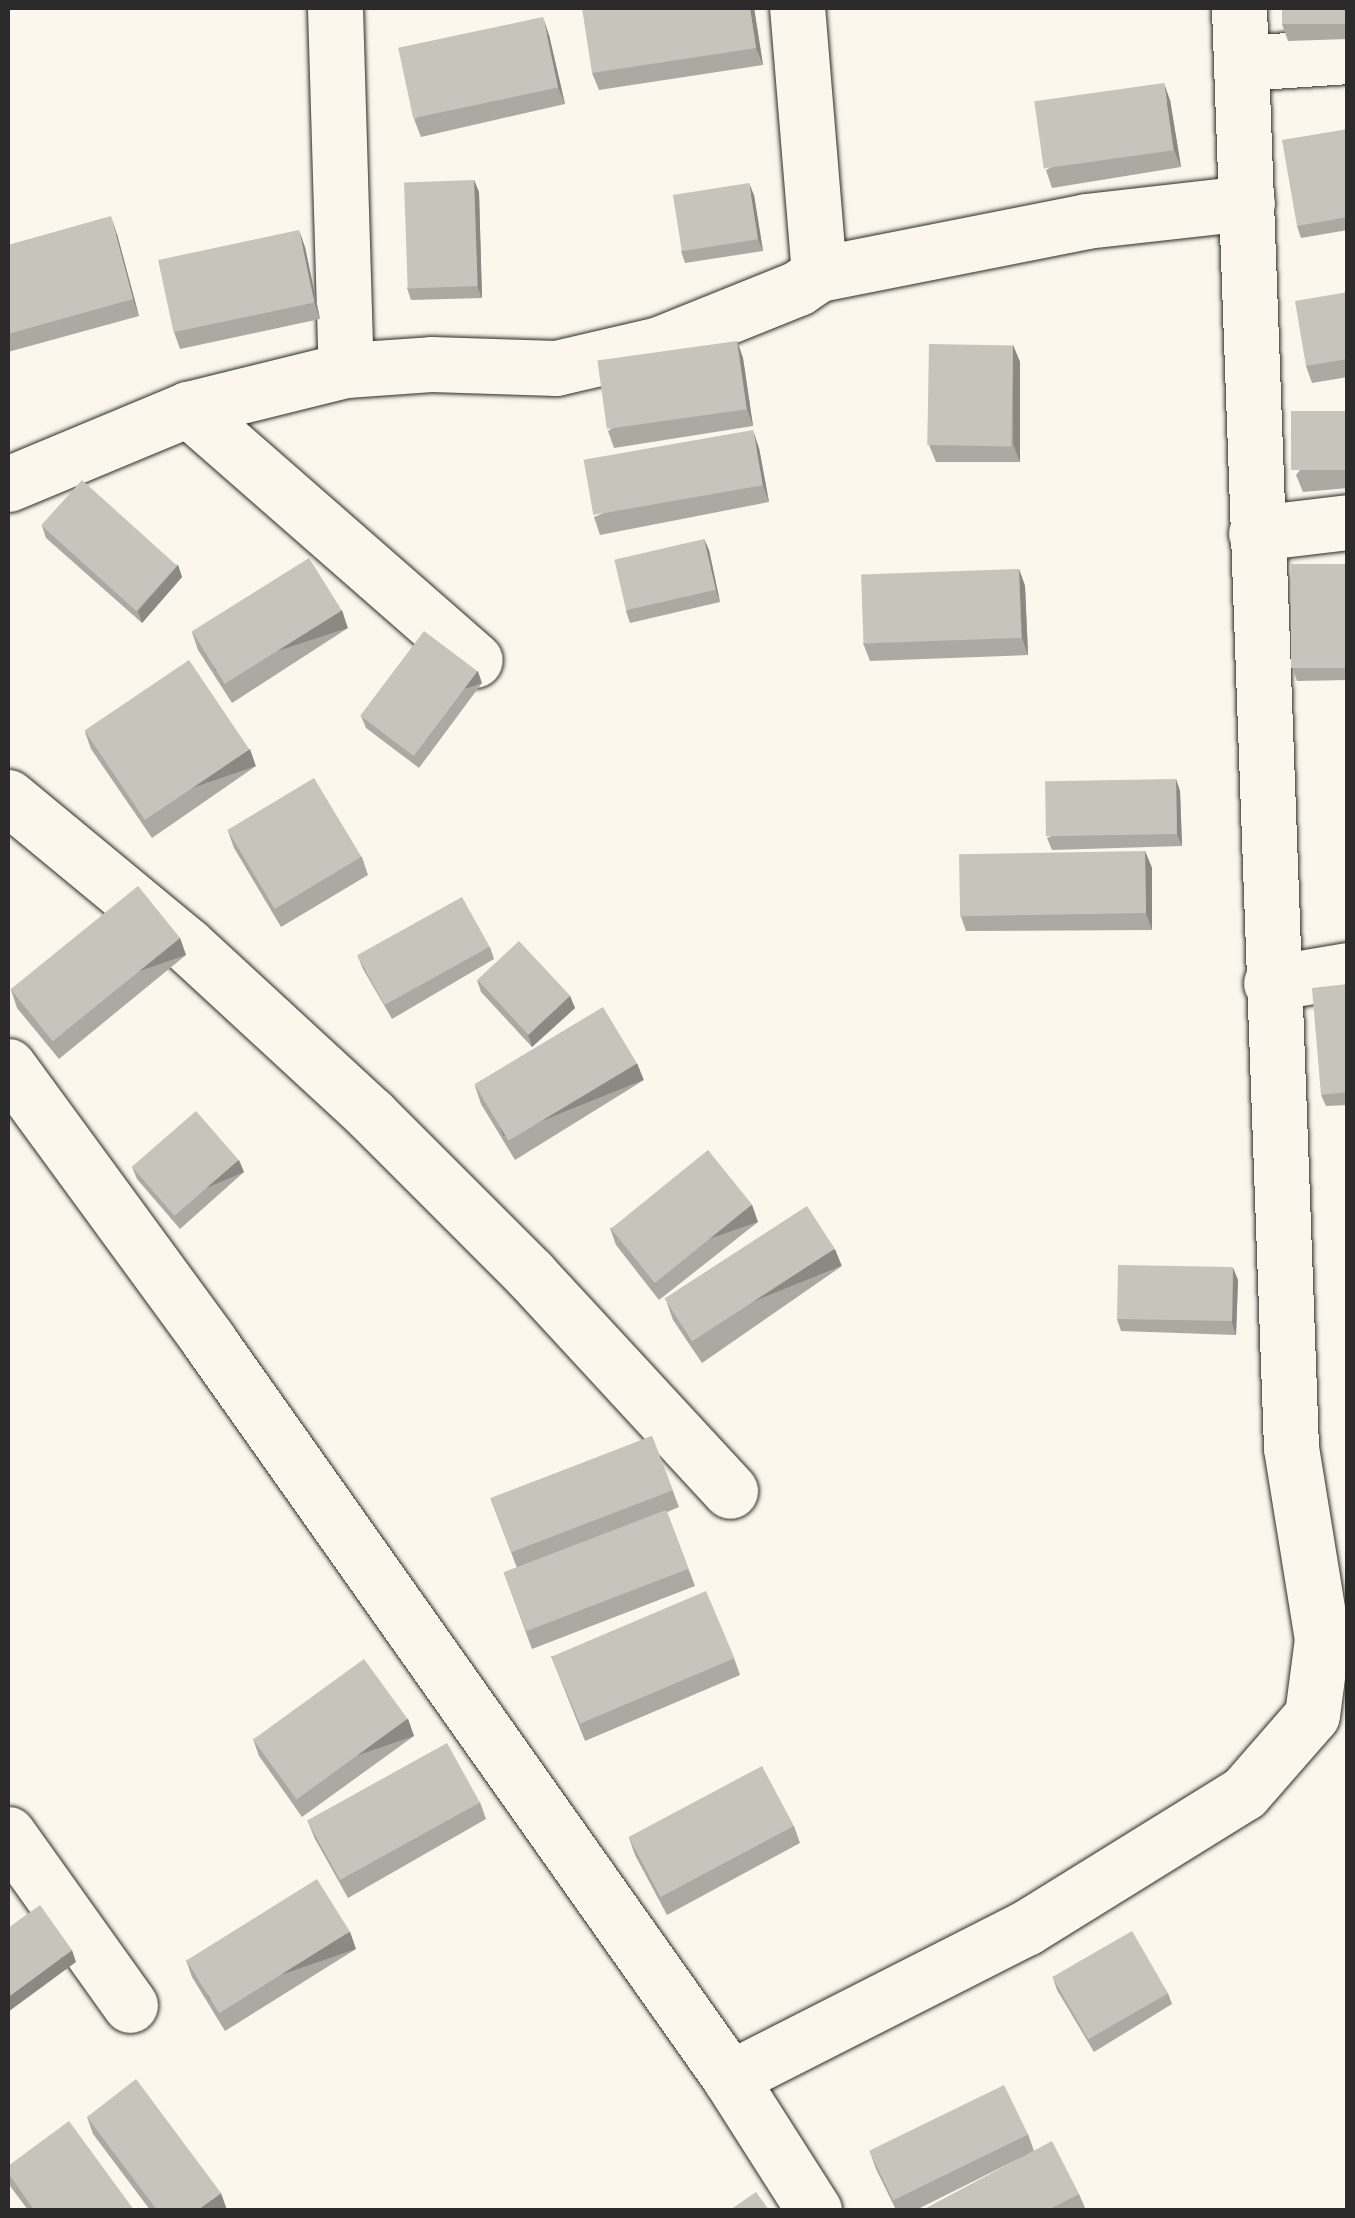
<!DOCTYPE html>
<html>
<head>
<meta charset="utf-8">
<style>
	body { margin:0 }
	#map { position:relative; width:1355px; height:2218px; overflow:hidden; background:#fbf7ec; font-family:"Architects Daughter",sans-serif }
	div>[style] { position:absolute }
	.roads { filter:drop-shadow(0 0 2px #2b2b2b) drop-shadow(0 0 2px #2b2b2b) }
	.minor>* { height:55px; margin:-27.5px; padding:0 27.5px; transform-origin:27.5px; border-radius:27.5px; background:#fbf7ec }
	.wall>* { inset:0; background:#aba9a2 }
	.shaded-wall>* { inset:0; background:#8b8984; transform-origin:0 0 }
	.building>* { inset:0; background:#c7c4bc; transform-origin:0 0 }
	span { translate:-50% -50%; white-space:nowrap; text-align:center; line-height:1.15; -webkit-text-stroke:10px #fbf7ec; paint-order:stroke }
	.frame { position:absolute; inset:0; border:10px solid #2b2b2b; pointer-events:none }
</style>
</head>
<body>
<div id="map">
	<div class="roads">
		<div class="minor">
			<i style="left:335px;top:8px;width:362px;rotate:88.3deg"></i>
			<i style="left:1243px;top:63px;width:105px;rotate:-3.8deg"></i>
			<i style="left:819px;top:274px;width:272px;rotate:-11.2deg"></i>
			<i style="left:1086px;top:221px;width:162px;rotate:-6.4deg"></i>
			<i style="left:188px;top:409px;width:381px;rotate:41.2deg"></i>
			<i style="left:8px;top:484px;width:195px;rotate:-22.6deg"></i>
			<i style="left:188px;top:409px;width:163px;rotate:-13.9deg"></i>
			<i style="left:346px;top:370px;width:85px;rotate:-4deg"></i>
			<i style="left:431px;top:364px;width:125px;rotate:1.8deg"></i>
			<i style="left:556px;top:368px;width:106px;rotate:-13.1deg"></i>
			<i style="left:659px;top:344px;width:150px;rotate:-21.9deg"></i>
			<i style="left:798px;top:288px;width:25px;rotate:-34deg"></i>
			<i style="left:819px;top:274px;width:267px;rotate:-94.7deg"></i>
			<i style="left:1256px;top:533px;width:93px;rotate:-6.8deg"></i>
			<i style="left:8px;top:797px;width:232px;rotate:39.6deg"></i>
			<i style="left:187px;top:945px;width:251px;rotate:42.7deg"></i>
			<i style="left:371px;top:1115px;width:225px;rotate:45deg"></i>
			<i style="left:530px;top:1274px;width:295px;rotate:47.3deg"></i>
			<i style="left:1271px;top:983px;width:78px;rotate:-9.6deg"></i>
			<i style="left:8px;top:1066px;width:341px;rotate:53.8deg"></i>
			<i style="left:209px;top:1341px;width:903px;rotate:54.74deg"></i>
			<i style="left:8px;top:1834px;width:210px;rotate:54.5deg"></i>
			<i style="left:814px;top:2210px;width:156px;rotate:-122.5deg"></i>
			<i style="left:730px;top:2078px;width:332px;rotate:-26.9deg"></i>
			<i style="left:1026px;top:1928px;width:256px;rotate:-31.8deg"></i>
			<i style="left:1244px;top:1793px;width:103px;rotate:-48.9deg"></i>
			<i style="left:1312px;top:1715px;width:77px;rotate:-82.5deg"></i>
			<i style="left:1322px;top:1639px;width:194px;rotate:-99.2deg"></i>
			<i style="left:1291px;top:1447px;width:1440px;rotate:-92.07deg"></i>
		</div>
	</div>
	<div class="wall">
		<i style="clip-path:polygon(754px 8px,763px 65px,599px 90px,592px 73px)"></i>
		<i style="clip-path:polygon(1348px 8px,1348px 39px,1288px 41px,1282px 24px)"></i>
		<i style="clip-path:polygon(549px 35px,565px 104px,421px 137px,414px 119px)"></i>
		<i style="clip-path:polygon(1170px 100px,1181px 167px,1052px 188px,1046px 170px)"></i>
		<i style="clip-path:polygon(1348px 129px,1348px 230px,1301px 238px,1297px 226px)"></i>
		<i style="clip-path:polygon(474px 180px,479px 192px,482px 298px,411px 300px,407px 288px)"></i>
		<i style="clip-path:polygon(754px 195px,763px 251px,685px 263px,681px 251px)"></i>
		<i style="clip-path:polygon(117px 234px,139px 316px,8px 352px,8px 245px)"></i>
		<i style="clip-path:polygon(305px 247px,320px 319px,180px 349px,174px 332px)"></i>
		<i style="clip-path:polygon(1348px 292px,1348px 377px,1312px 383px,1306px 366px)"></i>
		<i style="clip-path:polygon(737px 341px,743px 358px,753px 426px,614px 448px,608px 431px)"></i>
		<i style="clip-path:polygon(1013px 345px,1020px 362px,1020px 462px,936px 462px,929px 445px)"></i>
		<i style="clip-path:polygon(1348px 411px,1348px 488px,1303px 492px,1296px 475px)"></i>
		<i style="clip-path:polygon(759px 448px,769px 502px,600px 535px,594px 517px)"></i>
		<i style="clip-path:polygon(42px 526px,178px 565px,182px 577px,142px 623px,46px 538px)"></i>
		<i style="clip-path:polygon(704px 539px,709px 550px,720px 602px,630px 623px,626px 611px)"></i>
		<i style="clip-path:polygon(1348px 564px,1348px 680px,1297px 681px,1293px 670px)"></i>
		<i style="clip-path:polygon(1019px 569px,1025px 586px,1028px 655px,870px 661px,863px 643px)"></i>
		<i style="clip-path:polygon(348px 628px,232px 703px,198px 650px,192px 632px)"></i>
		<i style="clip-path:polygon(482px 683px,419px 768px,366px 728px,361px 716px)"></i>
		<i style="clip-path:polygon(85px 732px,256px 766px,152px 838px,91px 749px)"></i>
		<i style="clip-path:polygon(1176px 779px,1180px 791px,1182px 846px,1052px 850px,1047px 838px)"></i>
		<i style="clip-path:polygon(228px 831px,362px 857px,368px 875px,281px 927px,234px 848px)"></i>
		<i style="clip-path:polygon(1145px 851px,1152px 868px,1152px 930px,966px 931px,960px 914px)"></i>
		<i style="clip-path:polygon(180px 938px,186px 955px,59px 1059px,17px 1008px,11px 990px)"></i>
		<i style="clip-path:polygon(490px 947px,494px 959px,392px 1019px,363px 969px,358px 957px)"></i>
		<i style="clip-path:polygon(477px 980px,570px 996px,575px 1008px,532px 1047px,481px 992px)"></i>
		<i style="clip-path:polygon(1348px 984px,1348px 1105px,1326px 1106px,1321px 1095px)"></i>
		<i style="clip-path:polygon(644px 1080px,515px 1160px,481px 1104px,475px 1086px)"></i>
		<i style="clip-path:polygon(132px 1167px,244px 1172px,180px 1229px,137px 1179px)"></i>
		<i style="clip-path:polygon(752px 1205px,758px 1222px,659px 1300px,616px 1245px,610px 1228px)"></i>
		<i style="clip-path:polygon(842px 1266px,702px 1363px,673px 1320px,667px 1303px)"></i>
		<i style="clip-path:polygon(1233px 1268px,1238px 1280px,1236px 1335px,1121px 1331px,1117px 1319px)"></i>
		<i style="clip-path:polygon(652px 1436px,679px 1507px,667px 1512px,695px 1586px,532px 1649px,504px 1573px,517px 1568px,491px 1500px)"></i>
		<i style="clip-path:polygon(551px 1656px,734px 1658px,740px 1675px,585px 1741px)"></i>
		<i style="clip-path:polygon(408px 1719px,414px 1736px,302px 1817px,259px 1756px,253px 1739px)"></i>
		<i style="clip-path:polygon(480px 1802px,486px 1819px,348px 1898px,315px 1839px,308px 1822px)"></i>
		<i style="clip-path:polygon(794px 1826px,800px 1843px,667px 1915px,635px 1855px,629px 1838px)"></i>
		<i style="clip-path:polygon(350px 1932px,356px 1949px,225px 2031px,192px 1977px,186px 1960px)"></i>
		<i style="clip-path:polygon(1053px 1978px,1168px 1993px,1172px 2004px,1094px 2052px,1057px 1990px)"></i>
		<i style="clip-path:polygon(87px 2117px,227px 2210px,150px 2210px,93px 2134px)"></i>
		<i style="clip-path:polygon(1028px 2134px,1034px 2151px,1079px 2194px,1086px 2210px,923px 2210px,1024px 2156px,916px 2210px,896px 2210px,876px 2169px,870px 2152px)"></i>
		<i style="clip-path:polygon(8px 2166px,134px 2210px,28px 2210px,10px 2186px,8px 2178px)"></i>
	</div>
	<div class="shaded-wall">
		<i style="clip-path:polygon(750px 8px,754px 8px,763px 65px,756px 48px)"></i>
		<i style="clip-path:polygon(543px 17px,549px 35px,565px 104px,558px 87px)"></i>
		<i style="clip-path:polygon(1164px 83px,1170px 100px,1181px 167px,1174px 150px)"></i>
		<i style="clip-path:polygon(474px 180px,479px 192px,482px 298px,477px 286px)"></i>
		<i style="clip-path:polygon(749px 183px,754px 195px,763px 251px,758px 239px)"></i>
		<i style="clip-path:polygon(111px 216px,117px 234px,139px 316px,133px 299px)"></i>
		<i style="clip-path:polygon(299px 230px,305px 247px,320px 319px,314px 302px)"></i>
		<i style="clip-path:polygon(737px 341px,743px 358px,753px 426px,747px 409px)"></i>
		<i style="clip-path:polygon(1013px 345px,1020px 362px,1020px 462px,1013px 444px)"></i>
		<i style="clip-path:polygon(753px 430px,759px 448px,769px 502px,763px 485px)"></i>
		<i style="clip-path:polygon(704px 539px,709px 550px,720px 602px,716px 590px)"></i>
		<i style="clip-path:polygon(178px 565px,182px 577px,142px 623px,138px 611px)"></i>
		<i style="clip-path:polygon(1019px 569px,1025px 586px,1028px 655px,1022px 638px)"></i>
		<i style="left:342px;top:610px;width:19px;height:139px;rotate:72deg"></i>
		<i style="left:478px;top:671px;width:13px;height:106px;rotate:72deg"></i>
		<i style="left:250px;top:749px;width:18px;height:126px;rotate:71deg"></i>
		<i style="clip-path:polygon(1176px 779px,1180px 791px,1182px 846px,1177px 834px)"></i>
		<i style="clip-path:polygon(1145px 851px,1152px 868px,1152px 930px,1146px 913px)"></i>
		<i style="left:180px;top:938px;width:18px;height:164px;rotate:71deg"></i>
		<i style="clip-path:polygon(570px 996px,575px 1008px,532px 1047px,528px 1035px)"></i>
		<i style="left:637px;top:1063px;width:18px;height:151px;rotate:68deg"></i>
		<i style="left:239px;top:1160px;width:13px;height:86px;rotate:67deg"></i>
		<i style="left:752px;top:1205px;width:18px;height:126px;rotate:71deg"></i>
		<i style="left:835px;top:1249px;width:18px;height:169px;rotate:68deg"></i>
		<i style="clip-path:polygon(1233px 1268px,1238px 1280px,1236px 1335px,1232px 1323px)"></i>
		<i style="left:408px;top:1719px;width:18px;height:138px;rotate:71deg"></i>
		<i style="left:350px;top:1932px;width:18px;height:155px;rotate:71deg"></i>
		<i style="clip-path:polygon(72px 1950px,76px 1962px,8px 2012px,8px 1997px)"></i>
		<i style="clip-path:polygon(221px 2193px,227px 2210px,198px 2210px)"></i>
	</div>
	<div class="building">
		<i style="clip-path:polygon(582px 8px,750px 8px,756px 48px,592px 73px)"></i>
		<i style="left:1282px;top:8px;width:66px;height:16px"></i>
		<i style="left:543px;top:17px;width:72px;height:148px;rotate:78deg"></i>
		<i style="left:1164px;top:83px;width:68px;height:131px;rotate:82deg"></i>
		<i style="clip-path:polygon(1348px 129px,1348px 217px,1297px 226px,1282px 140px)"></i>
		<i style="left:474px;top:180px;width:106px;height:70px;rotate:88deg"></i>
		<i style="left:749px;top:183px;width:57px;height:77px;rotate:81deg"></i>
		<i style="clip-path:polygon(111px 216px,133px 299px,8px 334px,8px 245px)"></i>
		<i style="left:299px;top:230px;width:74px;height:144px;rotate:78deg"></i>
		<i style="clip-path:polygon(1348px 292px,1348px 359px,1306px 366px,1295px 301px)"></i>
		<i style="left:737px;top:341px;width:69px;height:141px;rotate:82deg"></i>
		<i style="left:929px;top:344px;width:84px;height:101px;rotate:1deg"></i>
		<i style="left:1348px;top:411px;width:59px;height:57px;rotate:90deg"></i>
		<i style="left:753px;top:430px;width:56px;height:172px;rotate:80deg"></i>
		<i style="left:82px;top:480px;width:128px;height:61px;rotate:42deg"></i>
		<i style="left:704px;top:539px;width:52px;height:92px;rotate:77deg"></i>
		<i style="left:309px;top:558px;width:62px;height:138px;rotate:58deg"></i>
		<i style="left:1348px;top:564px;width:104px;height:57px;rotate:90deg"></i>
		<i style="left:1019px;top:569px;width:69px;height:158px;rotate:88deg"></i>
		<i style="left:424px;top:631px;width:67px;height:106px;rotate:37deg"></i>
		<i style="left:189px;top:660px;width:108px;height:126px;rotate:56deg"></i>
		<i style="left:314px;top:778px;width:92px;height:101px;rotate:59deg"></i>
		<i style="left:1176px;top:779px;width:55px;height:131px;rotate:89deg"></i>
		<i style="left:1145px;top:851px;width:62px;height:186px;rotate:89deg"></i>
		<i style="left:138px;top:886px;width:67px;height:164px;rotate:51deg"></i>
		<i style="left:462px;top:897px;width:57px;height:120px;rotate:61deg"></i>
		<i style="left:519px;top:941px;width:75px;height:57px;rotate:47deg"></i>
		<i style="clip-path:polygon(1348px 984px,1348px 1092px,1321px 1095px,1312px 988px)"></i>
		<i style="left:603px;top:1007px;width:66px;height:150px;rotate:59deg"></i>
		<i style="left:196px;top:1111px;width:65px;height:85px;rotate:49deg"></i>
		<i style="left:708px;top:1150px;width:70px;height:125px;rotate:51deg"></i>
		<i style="left:807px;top:1206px;width:51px;height:170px;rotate:57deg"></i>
		<i style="left:1118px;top:1265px;width:115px;height:54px;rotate:1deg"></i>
		<i style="left:652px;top:1436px;width:58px;height:173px;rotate:69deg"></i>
		<i style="left:666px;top:1510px;width:63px;height:174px;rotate:69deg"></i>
		<i style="left:706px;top:1591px;width:73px;height:168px;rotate:67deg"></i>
		<i style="left:364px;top:1659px;width:74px;height:137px;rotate:54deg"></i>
		<i style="left:447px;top:1743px;width:68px;height:160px;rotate:61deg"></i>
		<i style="left:762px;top:1766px;width:68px;height:151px;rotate:62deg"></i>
		<i style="left:317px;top:1879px;width:62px;height:154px;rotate:58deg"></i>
		<i style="clip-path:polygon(40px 1905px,72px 1950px,8px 1997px,8px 1928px)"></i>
		<i style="left:1132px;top:1931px;width:72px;height:92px;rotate:60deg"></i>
		<i style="clip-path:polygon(136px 2079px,221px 2193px,198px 2210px,157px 2210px,87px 2117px)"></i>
		<i style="left:1004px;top:2085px;width:55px;height:150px;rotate:64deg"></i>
		<i style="clip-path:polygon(69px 2121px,134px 2210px,34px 2210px,8px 2173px,8px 2166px)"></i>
		<i style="clip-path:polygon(1052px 2141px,1079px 2194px,1048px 2210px,923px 2210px)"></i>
		<i style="clip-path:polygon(756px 2192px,769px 2210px,730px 2210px)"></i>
	</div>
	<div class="frame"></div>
</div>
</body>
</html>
